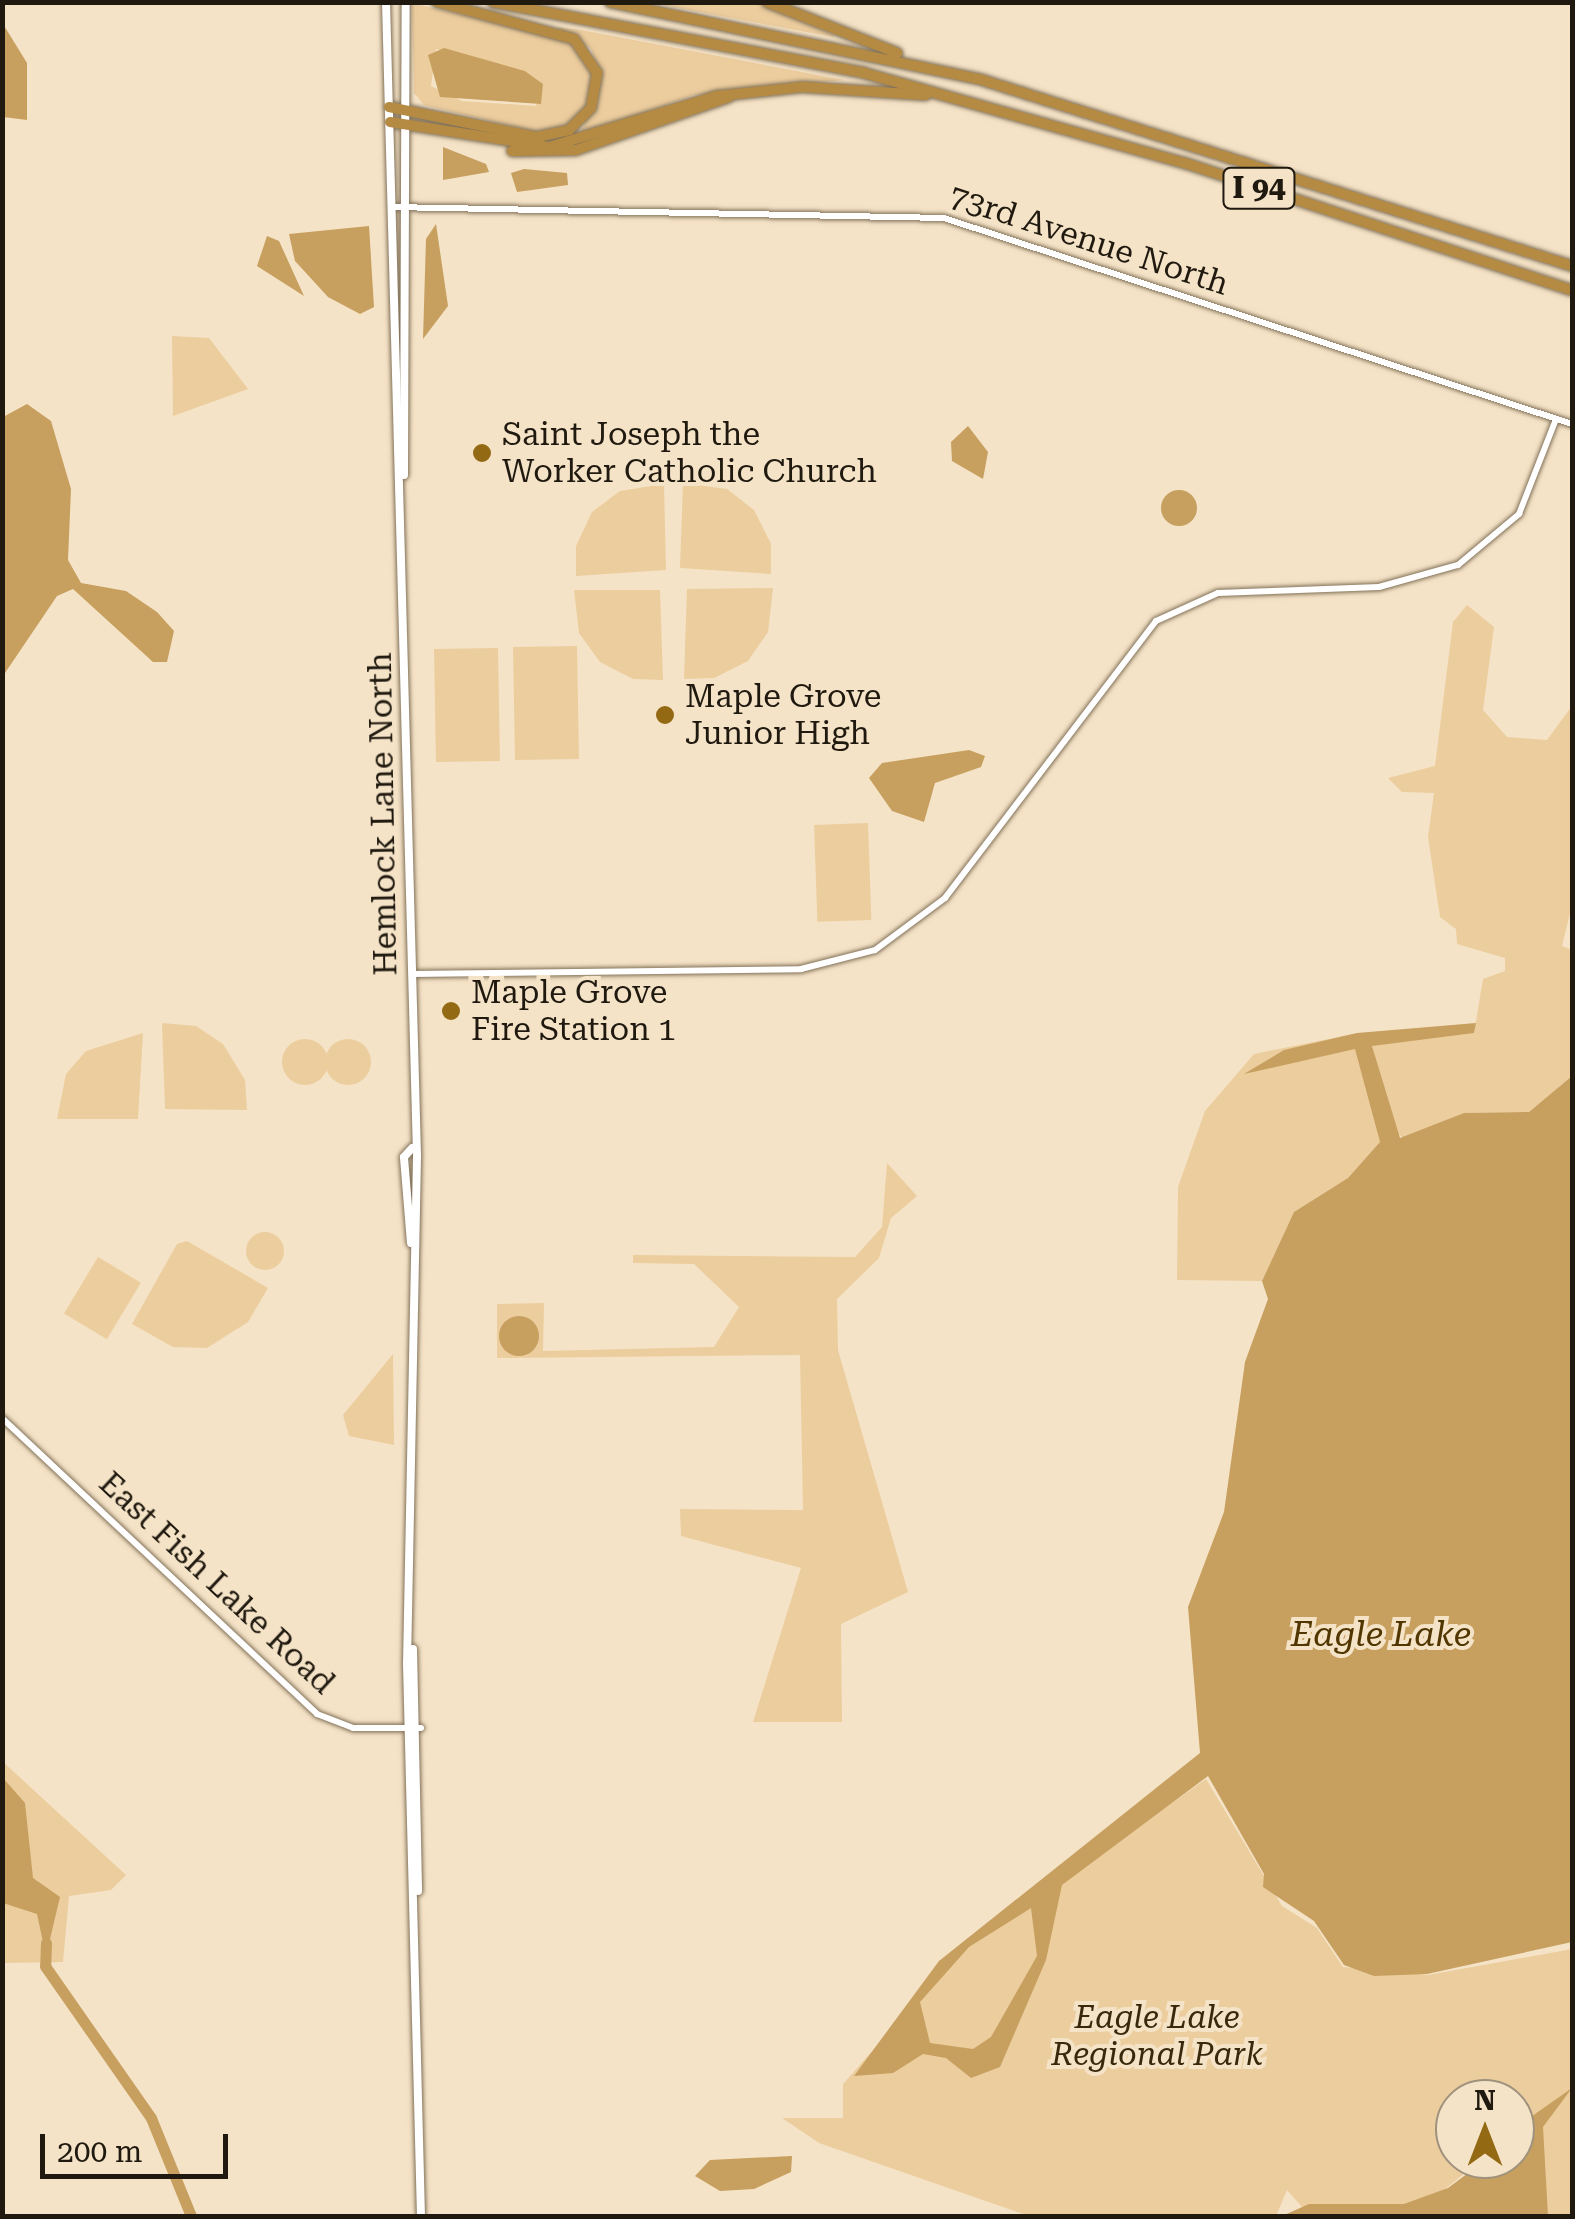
<!DOCTYPE html>
<html>
<head>
<meta charset="utf-8">
<style>
	body { margin:0 }
	#map { position:relative; width:1575px; height:2219px; overflow:hidden; background:#f5e3c7; font-family:"Roboto Serif",serif }
	div>[style] { position:absolute }
	.green>* { inset:0; background:#eccd9e; transform-origin:0 0 }
	.round { border-radius:50% }
	.water>* { inset:0; background:#c79f5f }
	.river>* { height:11px; margin:-5.5px; padding:0 5.5px; transform-origin:5.5px; border-radius:5.5px; background:#c79f5f }
	.roads { filter:drop-shadow(0 0 2px #827259) drop-shadow(0 0 2px #827259) }
	.tertiary>* { height:6px; margin:-3px; padding:0 3px; transform-origin:3px; border-radius:3px; background:#fff }
	.secondary>* { height:8px; margin:-4px; padding:0 4px; transform-origin:4px; border-radius:4px; background:#fff }
	.motorway>* { height:10px; margin:-5px; padding:0 5px; transform-origin:5px; border-radius:5px; background:#b58b43 }
	.dots>* { width:28px; height:28px; translate:-50% -50%; box-sizing:border-box; border:5px solid #f5e3c7; border-radius:50% }
	span { translate:-50% -50%; white-space:nowrap; text-align:center; line-height:1.15; -webkit-text-stroke:8px #f5e3c7; paint-order:stroke }
	.shield-label span { padding:2px 8px; background:#f5e3c7; border:2px solid; border-radius:8px; -webkit-text-stroke-width:0 }
	.shield-label { font-size:30px; color:#1f190f; font-weight:700 }
	.street-label { font-size:32px; color:#1f190f }
	.poi-label { font-size:32px; color:#1f190f }
	.left { translate:0 -50%; text-align:left }
	.park-label { font-size:32px; color:#39280a; font-style:italic }
	.water-label { font-size:35px; color:#513600; font-style:italic }
	.frame { position:absolute; inset:0; border:5px solid #1f190f; pointer-events:none }
	.north { position:absolute; left:1435px; top:2079px; width:100px; height:100px; box-sizing:border-box; background:#f5e3c7; border:2px solid #9f927d; border-radius:50%; rotate:0deg; font-size:28px; font-weight:700; line-height:40px; text-align:center; color:#1f190f }
	.north::after { content:''; display:block; margin:auto; width:35px; height:45px; background:#936913; clip-path:polygon(50% 0,100% 100%,50% 72%,0 100%) }
	.scale { position:absolute; left:40px; top:2134px; width:188px; height:45px; box-sizing:border-box; border:5px solid #1f190f; border-top:0; padding-left:12px; font-size:30px; line-height:35px; white-space:nowrap; color:#1f190f; -webkit-text-stroke:8px #f5e3c7; paint-order:stroke }
</style>
</head>
<body>
<div id="map">
	<div class="green">
		<i style="clip-path:polygon(evenodd,412px 3px,568px 40px,593px 75px,587px 106px,564px 127px,537px 132px,424px 105px,414px 93px,412px 3px,436px 49px,525px 71px,543px 84px,536px 106px,462px 101px,431px 86px,436px 49px)"></i>
		<i style="clip-path:polygon(652px 3px,761px 3px,834px 35px,833px 37px)"></i>
		<i style="clip-path:polygon(556px 27px,581px 30px,844px 80px,693px 95px,580px 136px,601px 77px,591px 49px)"></i>
		<i style="clip-path:polygon(172px 336px,209px 338px,248px 389px,173px 416px)"></i>
		<i style="clip-path:polygon(683px 483px,727px 489px,754px 510px,771px 544px,771px 574px,680px 568px)"></i>
		<i style="clip-path:polygon(664px 484px,666px 570px,576px 576px,576px 546px,592px 512px,620px 491px)"></i>
		<i style="clip-path:polygon(773px 588px,768px 632px,748px 661px,714px 678px,684px 679px,687px 589px)"></i>
		<i style="clip-path:polygon(574px 590px,660px 590px,663px 680px,633px 679px,600px 662px,579px 633px)"></i>
		<i style="clip-path:polygon(1467px 605px,1494px 627px,1483px 710px,1507px 737px,1547px 740px,1572px 706px,1572px 905px,1562px 946px,1572px 950px,1572px 1076px,1529px 1112px,1464px 1113px,1404px 1139px,1392px 1128px,1372px 1045px,1474px 1033px,1483px 979px,1505px 971px,1505px 958px,1457px 944px,1456px 929px,1440px 917px,1428px 837px,1434px 793px,1402px 792px,1388px 778px,1435px 766px,1453px 622px)"></i>
		<i style="left:577px;top:646px;width:113px;height:64px;rotate:89deg"></i>
		<i style="left:498px;top:648px;width:113px;height:64px;rotate:89deg"></i>
		<i style="left:868px;top:823px;width:97px;height:54px;rotate:88deg"></i>
		<i style="clip-path:polygon(162px 1023px,196px 1026px,223px 1044px,245px 1080px,247px 1110px,165px 1109px)"></i>
		<i style="clip-path:polygon(143px 1033px,138px 1119px,57px 1119px,66px 1074px,86px 1051px)"></i>
		<i style="clip-path:polygon(1353px 1034px,1380px 1142px,1348px 1178px,1294px 1212px,1262px 1281px,1177px 1280px,1178px 1187px,1205px 1111px,1254px 1054px)"></i>
		<i class="round" style="left:325px;top:1039px;width:46px;height:46px"></i>
		<i class="round" style="left:282px;top:1039px;width:46px;height:46px"></i>
		<i style="clip-path:polygon(887px 1163px,917px 1196px,891px 1218px,879px 1258px,837px 1299px,838px 1350px,908px 1592px,841px 1624px,842px 1722px,753px 1722px,801px 1568px,681px 1536px,680px 1509px,803px 1510px,800px 1355px,497px 1358px,497px 1304px,544px 1303px,543px 1351px,714px 1347px,739px 1307px,694px 1264px,633px 1263px,633px 1255px,855px 1257px,882px 1227px)"></i>
		<i class="round" style="left:246px;top:1232px;width:38px;height:38px"></i>
		<i style="clip-path:polygon(187px 1241px,268px 1288px,248px 1322px,207px 1348px,173px 1347px,132px 1324px,177px 1244px)"></i>
		<i style="left:98px;top:1257px;width:50px;height:66px;rotate:31deg"></i>
		<i style="clip-path:polygon(393px 1354px,394px 1445px,349px 1436px,343px 1415px)"></i>
		<i style="clip-path:polygon(2px 1761px,126px 1875px,111px 1890px,69px 1896px,63px 1962px,3px 1963px)"></i>
		<i style="clip-path:polygon(1206px 1779px,1282px 1906px,1317px 1928px,1343px 1967px,1428px 1975px,1572px 1949px,1572px 2216px,1539px 2216px,1515px 2099px,1455px 2099px,1455px 2159px,1482px 2159px,1434px 2198px,1370px 2216px,1310px 2216px,1287px 2190px,1276px 2216px,1029px 2216px,819px 2143px,782px 2118px,843px 2118px,843px 2084px,959px 1953px)"></i>
	</div>
	<div class="water">
		<i style="clip-path:polygon(3px 24px,27px 63px,27px 120px,3px 117px)"></i>
		<i style="clip-path:polygon(444px 48px,525px 71px,543px 84px,541px 104px,440px 97px,428px 55px)"></i>
		<i style="clip-path:polygon(443px 147px,486px 164px,489px 172px,443px 180px)"></i>
		<i style="clip-path:polygon(524px 169px,567px 173px,568px 185px,517px 192px,511px 173px)"></i>
		<i style="clip-path:polygon(436px 224px,448px 306px,423px 339px,426px 239px)"></i>
		<i style="clip-path:polygon(369px 226px,374px 307px,360px 314px,328px 297px,295px 261px,289px 234px)"></i>
		<i style="clip-path:polygon(267px 236px,279px 241px,304px 296px,257px 266px)"></i>
		<i style="clip-path:polygon(27px 404px,51px 421px,71px 489px,68px 560px,81px 583px,126px 591px,157px 612px,174px 631px,167px 662px,153px 662px,73px 589px,57px 596px,3px 676px,3px 417px)"></i>
		<i style="clip-path:polygon(968px 426px,988px 452px,983px 479px,952px 461px,951px 442px)"></i>
		<i class="round" style="left:1161px;top:490px;width:36px;height:36px"></i>
		<i style="clip-path:polygon(969px 750px,985px 756px,981px 767px,935px 783px,924px 822px,892px 811px,869px 778px,882px 763px)"></i>
		<i style="clip-path:polygon(evenodd,1476px 1023px,1474px 1033px,1372px 1046px,1400px 1138px,1464px 1113px,1529px 1112px,1572px 1076px,1572px 1942px,1427px 1974px,1374px 1976px,1344px 1965px,1314px 1921px,1263px 1887px,1264px 1874px,1208px 1776px,1062px 1885px,1046px 1960px,1000px 2067px,971px 2078px,946px 2058px,923px 2054px,893px 2073px,854px 2076px,939px 1961px,1200px 1753px,1188px 1607px,1224px 1512px,1245px 1362px,1268px 1299px,1262px 1281px,1294px 1212px,1348px 1178px,1380px 1142px,1355px 1049px,1244px 1074px,1284px 1050px,1357px 1033px,1476px 1023px,1031px 1908px,1037px 1956px,991px 2037px,973px 2049px,930px 2043px,920px 2002px,969px 1947px,1031px 1908px)"></i>
		<i class="round" style="left:499px;top:1316px;width:40px;height:40px"></i>
		<i style="clip-path:polygon(3px 1778px,25px 1803px,33px 1878px,60px 1897px,46px 1956px,37px 1914px,3px 1903px)"></i>
		<i style="clip-path:polygon(1572px 2088px,1543px 2127px,1548px 2216px,1282px 2216px,1309px 2204px,1404px 2204px,1448px 2188px,1487px 2159px,1515px 2159px,1515px 2128px)"></i>
		<i style="clip-path:polygon(792px 2156px,791px 2172px,754px 2189px,720px 2191px,695px 2176px,710px 2160px)"></i>
	</div>
	<div class="river">
		<i style="left:46px;top:1943px;width:23px;rotate:92deg"></i>
		<i style="left:45px;top:1966px;width:185px;rotate:55.1deg"></i>
		<i style="left:151px;top:2118px;width:106px;rotate:67.8deg"></i>
	</div>
	<div class="roads">
		<div class="tertiary">
			<i style="left:392px;top:207px;width:552px;rotate:1.14deg"></i>
			<i style="left:944px;top:218px;width:661px;rotate:18.16deg"></i>
			<i style="left:412px;top:974px;width:389px;rotate:-0.7deg"></i>
			<i style="left:801px;top:969px;width:76px;rotate:-14.4deg"></i>
			<i style="left:875px;top:950px;width:87px;rotate:-36.6deg"></i>
			<i style="left:945px;top:898px;width:348px;rotate:-52.7deg"></i>
			<i style="left:1156px;top:621px;width:68px;rotate:-24.3deg"></i>
			<i style="left:1218px;top:593px;width:161px;rotate:-2.1deg"></i>
			<i style="left:1379px;top:587px;width:82px;rotate:-15.6deg"></i>
			<i style="left:1458px;top:565px;width:80px;rotate:-39.9deg"></i>
			<i style="left:1519px;top:514px;width:102px;rotate:-68.7deg"></i>
			<i style="left:2px;top:1418px;width:432px;rotate:43.2deg"></i>
			<i style="left:317px;top:1714px;width:39px;rotate:21deg"></i>
			<i style="left:353px;top:1728px;width:68px"></i>
		</div>
		<div class="secondary">
			<i style="left:386px;top:2px;width:1155px;rotate:88.46deg"></i>
			<i style="left:417px;top:1157px;width:507px;rotate:91.13deg"></i>
			<i style="left:407px;top:1664px;width:552px;rotate:88.55deg"></i>
			<i style="left:404px;top:475px;width:473px;rotate:-89.8deg"></i>
			<i style="left:411px;top:1243px;width:86px;rotate:-94.7deg"></i>
			<i style="left:404px;top:1157px;width:12px;rotate:-48deg"></i>
			<i style="left:413px;top:1649px;width:242px;rotate:88.8deg"></i>
		</div>
		<div class="motorway">
			<i style="left:493px;top:2px;width:378px;rotate:10.8deg"></i>
			<i style="left:864px;top:73px;width:333px;rotate:15.7deg"></i>
			<i style="left:1185px;top:163px;width:407px;rotate:18.2deg"></i>
			<i style="left:610px;top:2px;width:377px;rotate:11.8deg"></i>
			<i style="left:979px;top:79px;width:622px;rotate:17.5deg"></i>
			<i style="left:767px;top:2px;width:140px;rotate:21.4deg"></i>
			<i style="left:389px;top:107px;width:151px;rotate:11.5deg"></i>
			<i style="left:537px;top:137px;width:33px;rotate:-12deg"></i>
			<i style="left:569px;top:130px;width:31px;rotate:-45deg"></i>
			<i style="left:591px;top:108px;width:36px;rotate:-80deg"></i>
			<i style="left:597px;top:73px;width:41px;rotate:-124.1deg"></i>
			<i style="left:574px;top:39px;width:142px;rotate:-164.9deg"></i>
			<i style="left:390px;top:122px;width:161px;rotate:8.9deg"></i>
			<i style="left:549px;top:147px;width:176px;rotate:-16.9deg"></i>
			<i style="left:717px;top:96px;width:85px;rotate:-6deg"></i>
			<i style="left:802px;top:87px;width:124px;rotate:3.7deg"></i>
			<i style="left:512px;top:151px;width:64px;rotate:-0.9deg"></i>
			<i style="left:576px;top:150px;width:162px;rotate:-19.1deg"></i>
		</div>
	</div>
	<div class="dots">
		<i style="left:482px;top:453px;background:#936913"></i>
		<i style="left:665px;top:715px;background:#936913"></i>
		<i style="left:451px;top:1011px;background:#936913"></i>
	</div>
	<div class="shield-label">
		<span style="left:1259px;top:188px">I 94</span>
	</div>
	<div class="street-label">
		<span style="left:1089px;top:240px;rotate:18deg">73rd Avenue North</span>
		<span style="left:383px;top:814px;rotate:-91deg">Hemlock Lane North</span>
		<span style="left:217px;top:1583px;rotate:43deg">East Fish Lake Road</span>
	</div>
	<div class="poi-label">
		<span class="left" style="left:502px;top:453px">Saint Joseph the<br>Worker Catholic Church</span>
		<span class="left" style="left:685px;top:715px">Maple Grove<br>Junior High</span>
		<span class="left" style="left:471px;top:1011px">Maple Grove<br>Fire Station 1</span>
	</div>
	<div class="park-label">
		<span style="left:1157px;top:2036px">Eagle Lake<br>Regional Park</span>
	</div>
	<div class="water-label">
		<span style="left:1381px;top:1635px">Eagle Lake</span>
	</div>
	<div class="frame"></div>
	<div class="north">N</div>
	<div class="scale">200 m</div>
</div>
</body>
</html>
